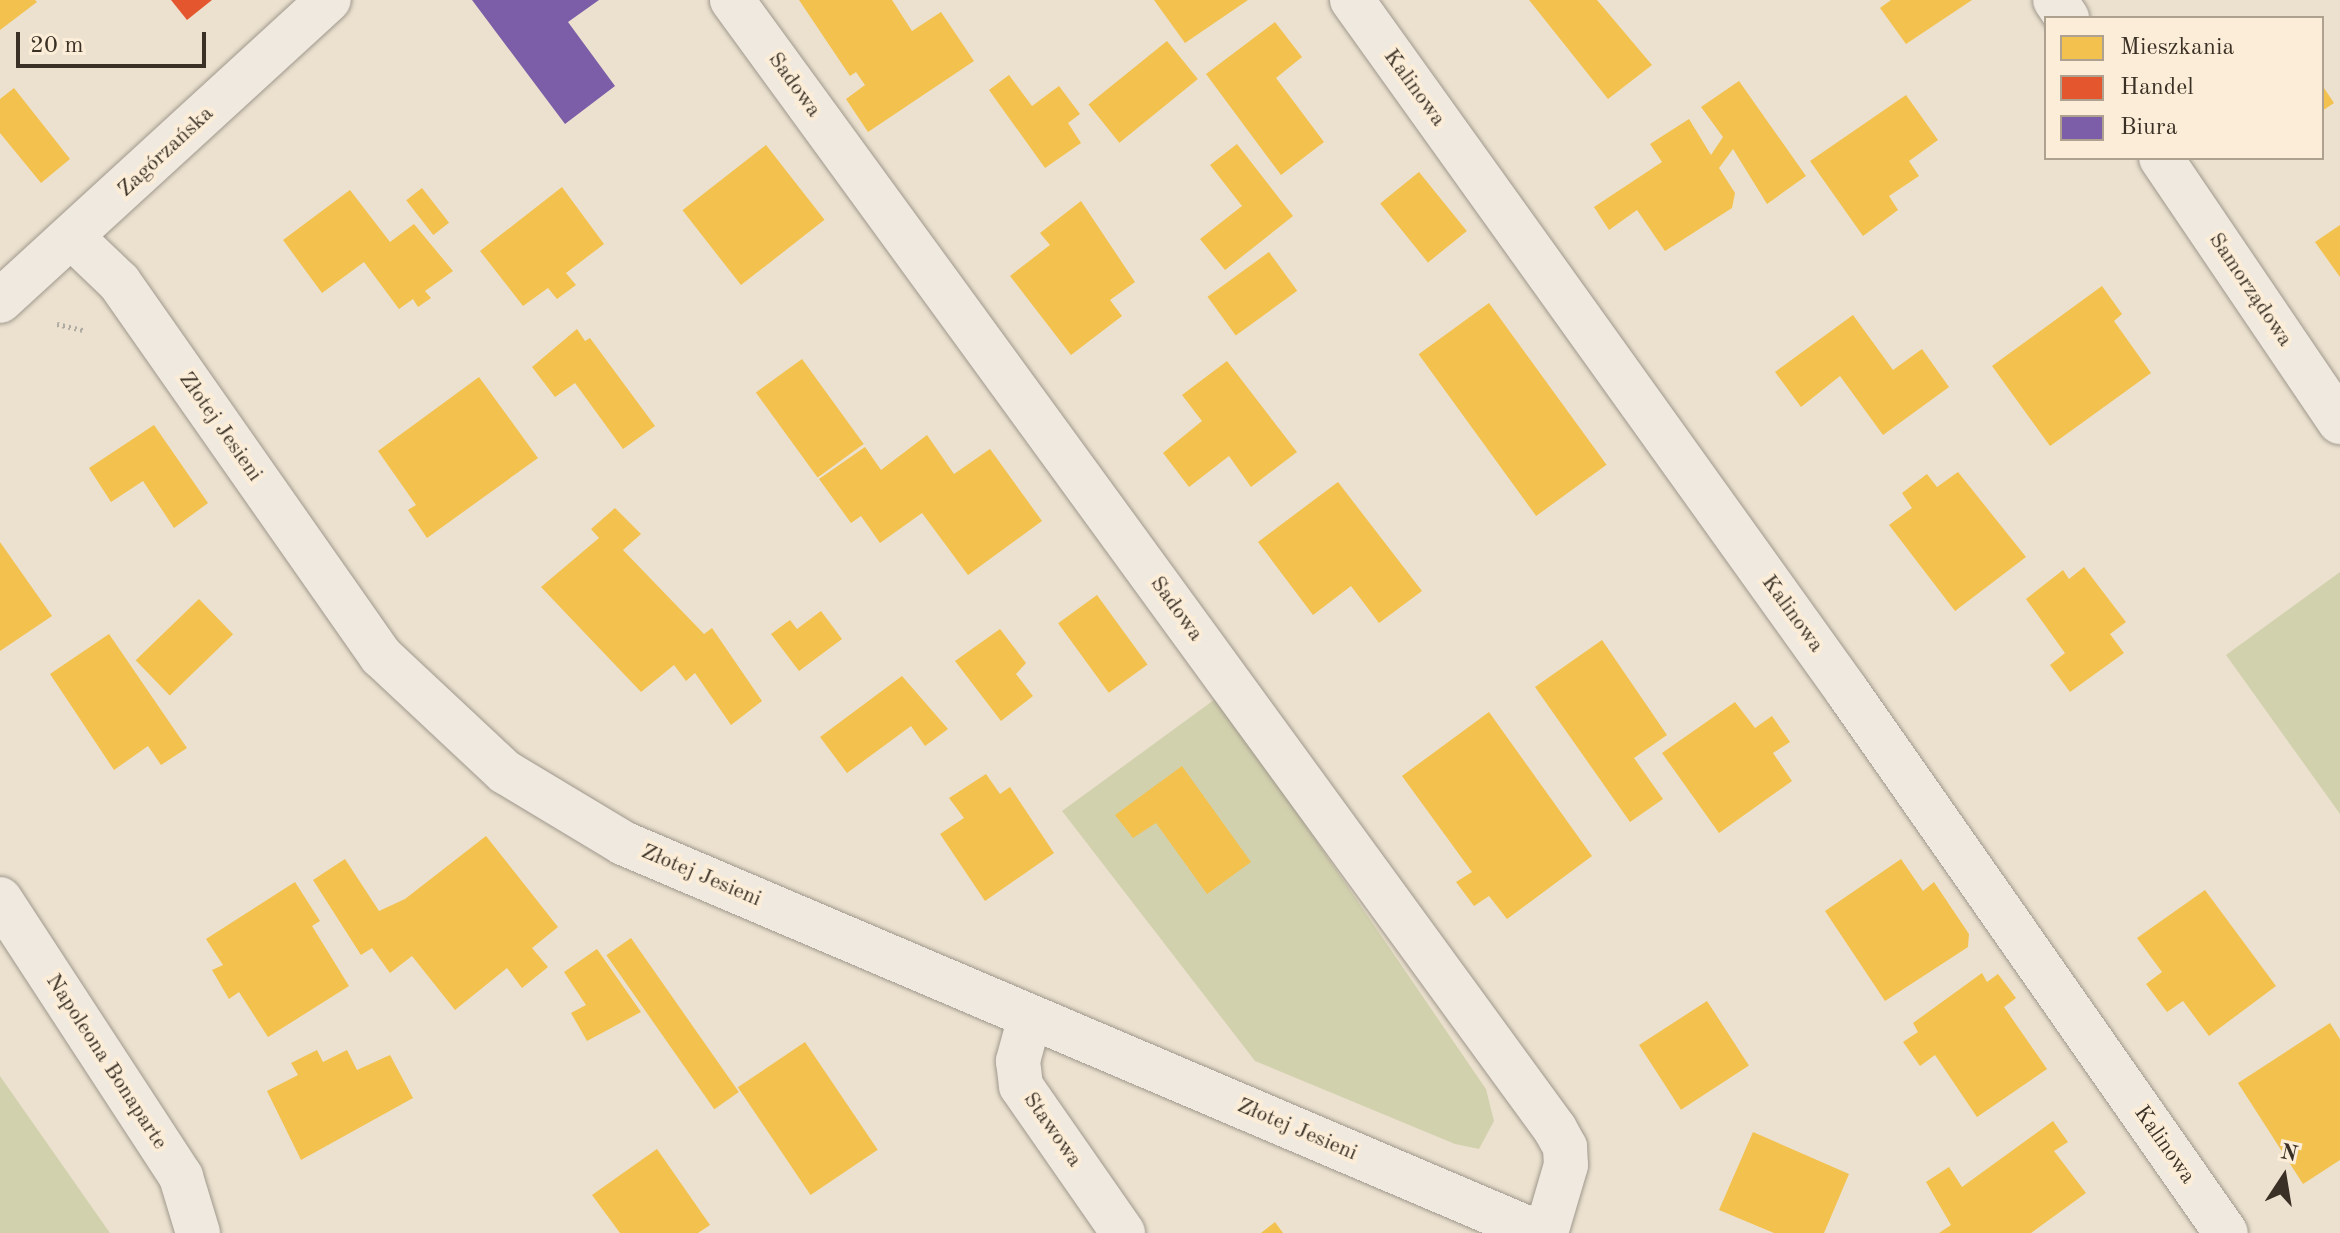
<!DOCTYPE html>
<html>
<head>
<meta charset="utf-8">
<style>
	body { margin:0 }
	#map { position:relative; width:2340px; height:1233px; overflow:hidden; background:#ece1cf; font-family:"Old Standard TT",serif }
	div>[style] { position:absolute }
	.green>* { inset:0; background:#d2d1ae }
	.homes>* { inset:0; background:#f2c14e; transform-origin:0 0 }
	.shops>* { inset:0; background:#e4572e }
	.offices>* { inset:0; background:#7b5ea7 }
	.path>* { height:5px; margin-top:-2.5px; transform-origin:0; background:repeating-linear-gradient(90deg,#afaaa2 0 2px,transparent 0 6px) }
	.roads { filter:drop-shadow(0 0 2px #9f988c) drop-shadow(0 0 2px #9f988c) }
	.minor>* { height:44px; margin:-22px; padding:0 22px; transform-origin:22px; border-radius:22px; background:#efe9e0 }
	.tertiary>* { height:44px; margin:-22px; padding:0 22px; transform-origin:22px; border-radius:22px; background:#efe9e0 }
	span { translate:-50% -50%; white-space:nowrap; text-align:center; line-height:1.15; -webkit-text-stroke:8px #fbedd7; paint-order:stroke }
	.street-label { font-size:22px; color:#3a3025 }
	.legend { position:absolute; left:2044px; top:16px; width:280px; height:144px; box-sizing:border-box; background:#fbedd7; border:2px solid #aea190; margin:0; padding:10px 14px; list-style:none; font-size:24px; color:#3a3025 }
	.legend li { display:flex; align-items:center; gap:16px; height:40px }
	.legend b { width:40px; border:2px solid #aea190 }
	.north { position:absolute; left:2244px; top:1137px; width:80px; height:80px; -webkit-text-stroke:6px #fbedd7; paint-order:stroke; rotate:12deg; font-size:22px; font-weight:700; line-height:32px; text-align:center; color:#3a3025 }
	.north::after { content:''; display:block; margin:auto; width:28px; height:36px; background:#3a3025; clip-path:polygon(50% 0,100% 100%,50% 72%,0 100%) }
	.scale { position:absolute; left:16px; top:32px; width:190px; height:36px; box-sizing:border-box; border:4px solid #3a3025; border-top:0; padding-left:10px; font-size:24px; line-height:28px; white-space:nowrap; color:#3a3025; -webkit-text-stroke:6px #fbedd7; paint-order:stroke }
</style>
</head>
<body>
<div id="map">
	<div class="green">
		<i style="clip-path:polygon(2340px 572px,2340px 814px,2226px 655px)"></i>
		<i style="clip-path:polygon(1218px 697px,1486px 1089px,1494px 1121px,1479px 1149px,1455px 1144px,1255px 1061px,1062px 811px)"></i>
		<i style="clip-path:polygon(0 1076px,110px 1233px,0 1233px)"></i>
	</div>
	<div class="homes">
		<i style="clip-path:polygon(0 0,35px 0,37px 2px,0 30px)"></i>
		<i style="clip-path:polygon(799px 0,892px 0,912px 31px,941px 12px,974px 61px,868px 132px,846px 99px,865px 85px,856px 72px,850px 76px)"></i>
		<i style="clip-path:polygon(1154px 0,1248px 0,1185px 43px)"></i>
		<i style="clip-path:polygon(1529px 0,1597px 0,1652px 65px,1608px 99px)"></i>
		<i style="clip-path:polygon(1891px 0,1972px 0,1906px 44px,1880px 8px)"></i>
		<i style="clip-path:polygon(1275px 22px,1302px 57px,1276px 78px,1324px 142px,1281px 175px,1206px 74px)"></i>
		<i style="left:1167px;top:41px;width:49px;height:101px;rotate:51deg"></i>
		<i style="clip-path:polygon(1009px 75px,1032px 106px,1059px 86px,1080px 114px,1068px 123px,1081px 143px,1045px 168px,989px 90px)"></i>
		<i style="clip-path:polygon(1739px 81px,1806px 176px,1767px 204px,1733px 149px,1719px 168px,1735px 193px,1732px 208px,1665px 251px,1637px 210px,1609px 230px,1594px 207px,1662px 162px,1650px 144px,1689px 119px,1711px 155px,1723px 137px,1701px 107px)"></i>
		<i style="clip-path:polygon(2322px 85px,2334px 103px,2322px 111px)"></i>
		<i style="clip-path:polygon(14px 88px,70px 159px,41px 183px,0 133px,0 99px)"></i>
		<i style="clip-path:polygon(1906px 95px,1938px 140px,1909px 161px,1919px 176px,1889px 196px,1898px 210px,1863px 236px,1810px 161px)"></i>
		<i style="clip-path:polygon(1237px 144px,1293px 216px,1225px 270px,1200px 239px,1242px 206px,1210px 165px)"></i>
		<i style="left:766px;top:145px;width:95px;height:106px;rotate:52deg"></i>
		<i style="left:1419px;top:172px;width:76px;height:50px;rotate:51deg"></i>
		<i style="clip-path:polygon(562px 187px,604px 244px,566px 273px,576px 285px,557px 299px,548px 288px,523px 306px,480px 251px)"></i>
		<i style="left:422px;top:188px;width:44px;height:20px;rotate:52deg"></i>
		<i style="clip-path:polygon(350px 190px,390px 242px,414px 224px,453px 271px,425px 291px,431px 298px,418px 307px,413px 299px,399px 309px,364px 262px,322px 293px,283px 240px)"></i>
		<i style="clip-path:polygon(1081px 201px,1135px 282px,1110px 300px,1122px 316px,1071px 355px,1010px 276px,1050px 245px,1040px 233px)"></i>
		<i style="clip-path:polygon(2340px 225px,2340px 277px,2315px 242px)"></i>
		<i style="left:1269px;top:252px;width:48px;height:76px;rotate:54deg"></i>
		<i style="clip-path:polygon(2102px 286px,2122px 314px,2114px 321px,2151px 373px,2050px 446px,1992px 366px)"></i>
		<i style="left:1489px;top:303px;width:200px;height:87px;rotate:54deg"></i>
		<i style="clip-path:polygon(1853px 315px,1893px 370px,1922px 349px,1949px 387px,1883px 435px,1840px 376px,1801px 407px,1775px 372px)"></i>
		<i style="clip-path:polygon(577px 329px,585px 341px,590px 338px,655px 426px,623px 449px,575px 383px,555px 397px,532px 367px)"></i>
		<i style="left:802px;top:359px;width:105px;height:57px;rotate:54deg"></i>
		<i style="clip-path:polygon(1227px 361px,1297px 452px,1251px 487px,1229px 456px,1189px 487px,1163px 453px,1202px 421px,1182px 395px)"></i>
		<i style="clip-path:polygon(479px 377px,538px 458px,427px 538px,408px 510px,416px 505px,378px 451px)"></i>
		<i style="clip-path:polygon(154px 425px,208px 503px,174px 528px,143px 481px,111px 502px,89px 468px)"></i>
		<i style="clip-path:polygon(927px 435px,954px 474px,990px 449px,1042px 521px,968px 575px,922px 513px,880px 543px,861px 516px,851px 523px,819px 479px,865px 447px,881px 470px)"></i>
		<i style="clip-path:polygon(1958px 472px,2026px 557px,1955px 611px,1889px 525px,1912px 508px,1902px 493px,1927px 474px,1937px 487px)"></i>
		<i style="clip-path:polygon(1338px 482px,1422px 591px,1379px 623px,1351px 586px,1313px 615px,1258px 542px)"></i>
		<i style="clip-path:polygon(615px 508px,641px 534px,623px 550px,704px 634px,712px 628px,762px 701px,731px 725px,695px 673px,686px 681px,674px 665px,641px 692px,541px 587px,599px 538px,591px 529px)"></i>
		<i style="clip-path:polygon(0 542px,52px 616px,0 651px)"></i>
		<i style="clip-path:polygon(2084px 567px,2126px 622px,2110px 634px,2124px 653px,2070px 692px,2050px 665px,2065px 653px,2026px 599px,2063px 570px,2069px 579px)"></i>
		<i style="left:1097px;top:595px;width:86px;height:48px;rotate:54deg"></i>
		<i style="left:199px;top:599px;width:49px;height:88px;rotate:46deg"></i>
		<i style="clip-path:polygon(821px 611px,842px 639px,799px 671px,771px 634px,790px 620px,797px 629px)"></i>
		<i style="clip-path:polygon(1000px 629px,1026px 663px,1016px 674px,1033px 696px,1001px 721px,955px 661px)"></i>
		<i style="clip-path:polygon(109px 634px,187px 748px,161px 765px,148px 746px,114px 770px,50px 674px)"></i>
		<i style="clip-path:polygon(1602px 640px,1667px 735px,1634px 758px,1663px 799px,1630px 822px,1535px 687px)"></i>
		<i style="clip-path:polygon(902px 676px,948px 729px,925px 746px,911px 726px,847px 773px,820px 737px)"></i>
		<i style="clip-path:polygon(1735px 702px,1755px 728px,1772px 716px,1790px 742px,1773px 753px,1792px 781px,1719px 833px,1662px 753px)"></i>
		<i style="clip-path:polygon(1489px 712px,1592px 856px,1507px 919px,1489px 896px,1474px 906px,1456px 882px,1472px 872px,1402px 776px)"></i>
		<i style="clip-path:polygon(1182px 766px,1251px 862px,1207px 894px,1156px 823px,1133px 838px,1115px 815px)"></i>
		<i style="clip-path:polygon(986px 774px,1000px 794px,1010px 787px,1054px 853px,985px 901px,940px 834px,964px 818px,949px 798px)"></i>
		<i style="clip-path:polygon(486px 836px,558px 927px,532px 948px,548px 967px,522px 988px,507px 968px,455px 1010px,412px 956px,390px 973px,372px 948px,361px 955px,313px 880px,345px 859px,379px 911px,405px 899px)"></i>
		<i style="clip-path:polygon(1901px 859px,1923px 891px,1934px 882px,1969px 934px,1968px 947px,1885px 1001px,1825px 911px)"></i>
		<i style="clip-path:polygon(295px 882px,320px 921px,312px 926px,349px 986px,268px 1037px,239px 992px,229px 999px,212px 970px,223px 965px,206px 939px)"></i>
		<i style="clip-path:polygon(2205px 890px,2276px 986px,2209px 1036px,2183px 1001px,2167px 1012px,2146px 984px,2162px 972px,2137px 938px)"></i>
		<i style="left:631px;top:938px;width:188px;height:30px;rotate:55deg"></i>
		<i style="clip-path:polygon(597px 949px,641px 1012px,587px 1041px,571px 1013px,586px 1005px,564px 972px)"></i>
		<i style="clip-path:polygon(1982px 973px,1987px 982px,1998px 974px,2016px 998px,2004px 1007px,2047px 1069px,1977px 1117px,1935px 1055px,1920px 1066px,1903px 1042px,1918px 1032px,1913px 1023px)"></i>
		<i style="left:1707px;top:1001px;width:77px;height:81px;rotate:57deg"></i>
		<i style="clip-path:polygon(2330px 1023px,2340px 1039px,2340px 1160px,2303px 1184px,2238px 1083px)"></i>
		<i style="left:805px;top:1042px;width:130px;height:81px;rotate:56deg"></i>
		<i style="clip-path:polygon(317px 1050px,323px 1062px,347px 1050px,357px 1070px,390px 1055px,413px 1098px,301px 1160px,267px 1091px,298px 1075px,291px 1063px)"></i>
		<i style="clip-path:polygon(2053px 1121px,2068px 1142px,2054px 1151px,2086px 1193px,2031px 1233px,1939px 1233px,1951px 1225px,1926px 1182px,1949px 1167px,1962px 1187px)"></i>
		<i style="clip-path:polygon(1753px 1132px,1849px 1174px,1824px 1233px,1774px 1233px,1719px 1210px)"></i>
		<i style="clip-path:polygon(657px 1149px,710px 1225px,698px 1233px,620px 1233px,592px 1195px)"></i>
		<i style="clip-path:polygon(1275px 1222px,1283px 1233px,1261px 1233px)"></i>
	</div>
	<div class="shops">
		<i style="clip-path:polygon(171px 0,212px 0,187px 20px)"></i>
	</div>
	<div class="offices">
		<i style="clip-path:polygon(472px 0,599px 0,568px 22px,615px 86px,565px 124px)"></i>
	</div>
	<div class="path">
		<i style="left:57px;top:324px;width:27px;rotate:13deg"></i>
	</div>
	<div class="roads">
		<div class="minor">
			<i style="left:732px;top:0;width:1397px;rotate:53.91deg"></i>
			<i style="left:1555px;top:1129px;width:21px;rotate:61deg"></i>
			<i style="left:1565px;top:1147px;width:18px;rotate:87deg"></i>
			<i style="left:1566px;top:1165px;width:71px;rotate:106.4deg"></i>
			<i style="left:1352px;top:0;width:850px;rotate:54.38deg"></i>
			<i style="left:1847px;top:691px;width:661px;rotate:55.04deg"></i>
			<i style="left:2055px;top:0;width:22px;rotate:56deg"></i>
			<i style="left:2161px;top:158px;width:319px;rotate:55.9deg"></i>
			<i style="left:0;top:899px;width:332px;rotate:56.9deg"></i>
			<i style="left:181px;top:1177px;width:59px;rotate:73.1deg"></i>
			<i style="left:1030px;top:1017px;width:46px;rotate:105.3deg"></i>
			<i style="left:1018px;top:1061px;width:25px;rotate:83deg"></i>
			<i style="left:1021px;top:1086px;width:179px;rotate:55.2deg"></i>
		</div>
		<div class="tertiary">
			<i style="left:74px;top:239px;width:62px;rotate:43.7deg"></i>
			<i style="left:119px;top:282px;width:457px;rotate:55deg"></i>
			<i style="left:381px;top:656px;width:170px;rotate:43.1deg"></i>
			<i style="left:505px;top:772px;width:138px;rotate:31deg"></i>
			<i style="left:623px;top:843px;width:996px;rotate:23.06deg"></i>
			<i style="left:0;top:301px;width:446px;rotate:-42.5deg"></i>
		</div>
	</div>
	<div class="street-label">
		<span style="left:794px;top:85px;rotate:54deg">Sadowa</span>
		<span style="left:1414px;top:88px;rotate:54deg">Kalinowa</span>
		<span style="left:166px;top:152px;rotate:-43deg">Zagórzańska</span>
		<span style="left:2250px;top:290px;rotate:56deg">Samorządowa</span>
		<span style="left:220px;top:427px;rotate:55deg">Złotej Jesieni</span>
		<span style="left:1176px;top:609px;rotate:54deg">Sadowa</span>
		<span style="left:1792px;top:614px;rotate:54deg">Kalinowa</span>
		<span style="left:701px;top:876px;rotate:23deg">Złotej Jesieni</span>
		<span style="left:106px;top:1062px;rotate:57deg">Napoleona Bonaparte</span>
		<span style="left:1052px;top:1130px;rotate:55deg">Stawowa</span>
		<span style="left:1297px;top:1130px;rotate:23deg">Złotej Jesieni</span>
		<span style="left:2164px;top:1145px;rotate:55deg">Kalinowa</span>
	</div>
	<ul class="legend">
	<li><b style="height:22px;background:#f2c14e"></b>Mieszkania</li>
	<li><b style="height:22px;background:#e4572e"></b>Handel</li>
	<li><b style="height:22px;background:#7b5ea7"></b>Biura</li>
	</ul>
	<div class="north">N</div>
	<div class="scale">20 m</div>
</div>
</body>
</html>
